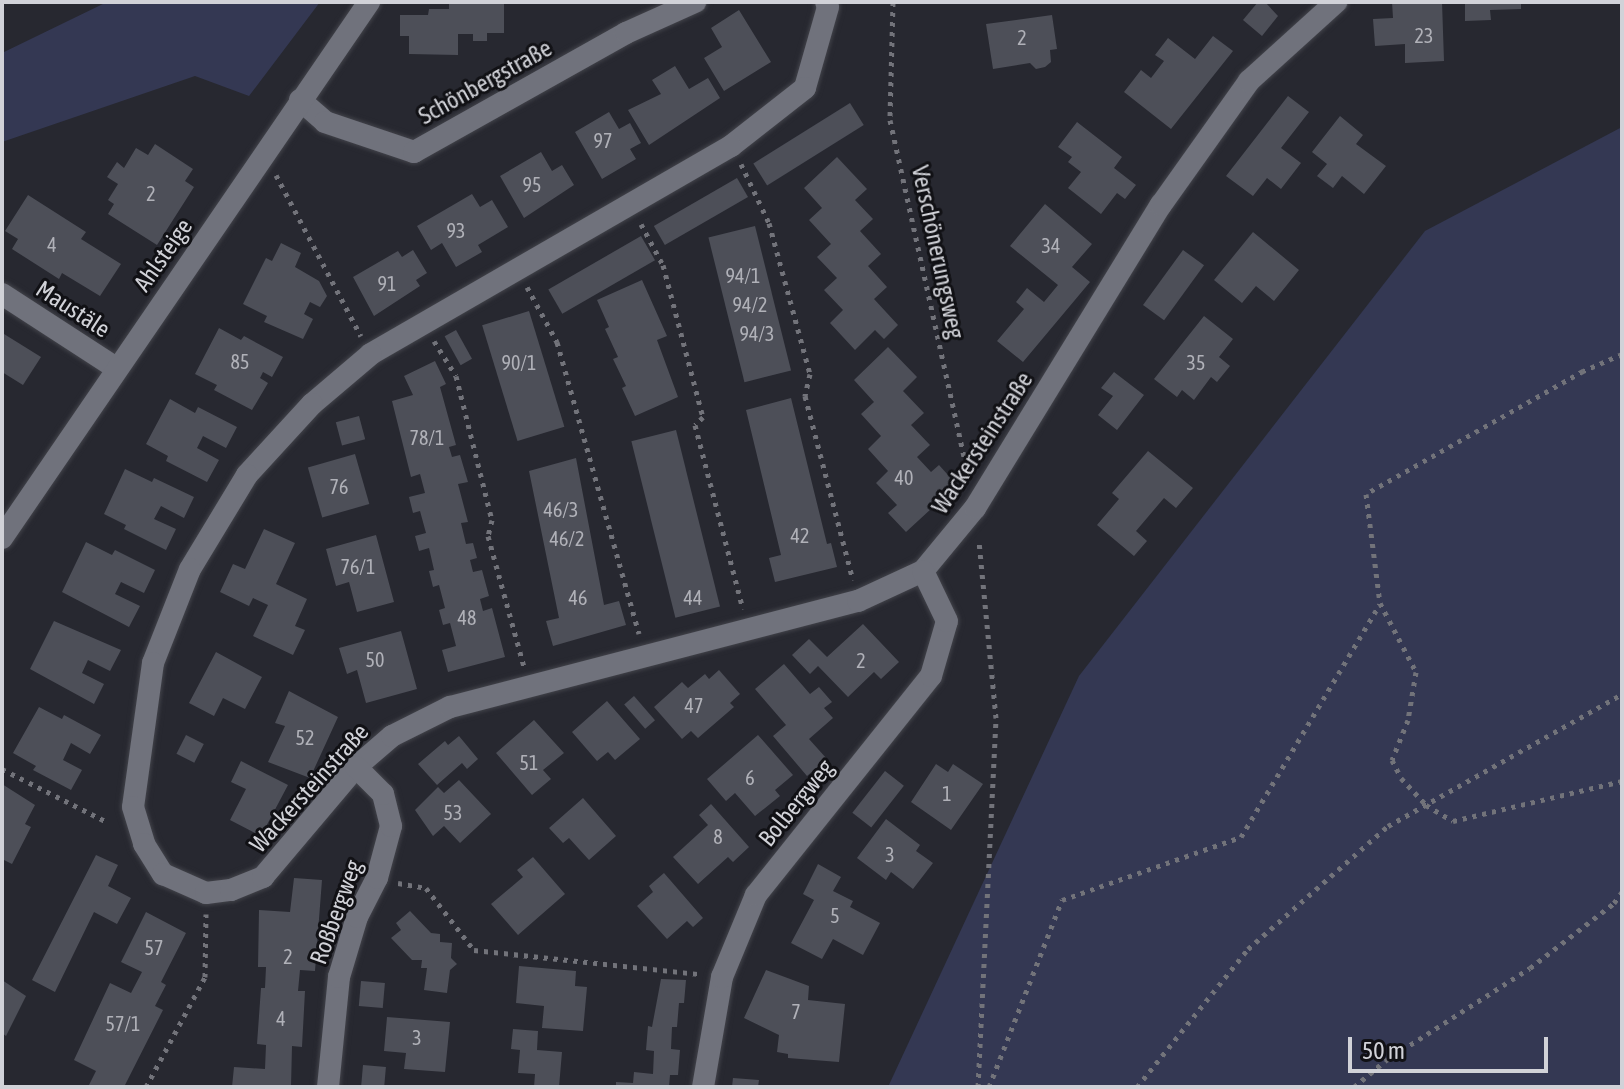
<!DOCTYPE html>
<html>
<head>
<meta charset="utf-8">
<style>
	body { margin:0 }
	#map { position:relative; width:1624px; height:1089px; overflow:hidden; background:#272830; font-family:"Asap Condensed",sans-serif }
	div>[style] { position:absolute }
	.green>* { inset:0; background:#343853 }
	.building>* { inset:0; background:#4d4f58; transform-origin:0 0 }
	.path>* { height:5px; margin-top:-2.5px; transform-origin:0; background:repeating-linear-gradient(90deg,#72737a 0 4px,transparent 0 10px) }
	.roads { filter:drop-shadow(0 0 2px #42434a) drop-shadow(0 0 2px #42434a) }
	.minor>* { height:22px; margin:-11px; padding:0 11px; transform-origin:11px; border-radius:11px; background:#70727c }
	span { translate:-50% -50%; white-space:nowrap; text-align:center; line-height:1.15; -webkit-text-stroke:6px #111115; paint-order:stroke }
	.number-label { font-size:20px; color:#b0b1b8 }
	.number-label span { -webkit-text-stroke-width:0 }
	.street-label { font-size:24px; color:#d1d2d8 }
	.frame { position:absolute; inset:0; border:4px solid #d1d2d8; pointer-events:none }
	.scale { position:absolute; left:1348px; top:1037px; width:200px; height:36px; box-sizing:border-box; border:4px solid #d1d2d8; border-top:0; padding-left:10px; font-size:24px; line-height:28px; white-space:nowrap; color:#d1d2d8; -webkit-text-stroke:6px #111115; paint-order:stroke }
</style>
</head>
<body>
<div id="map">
	<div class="green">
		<i style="clip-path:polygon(107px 2px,320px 2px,249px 96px,195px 76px,2px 142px,2px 53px)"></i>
		<i style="clip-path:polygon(1622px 127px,1622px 1087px,888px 1087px,1079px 676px,1425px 231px)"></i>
	</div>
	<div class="building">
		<i style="clip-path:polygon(449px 2px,504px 2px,504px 33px,487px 33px,487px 41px,473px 41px,473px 34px,458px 34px,458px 55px,409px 54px,409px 36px,400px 36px,400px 15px,428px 15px,429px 9px,449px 9px)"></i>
		<i style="clip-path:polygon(1258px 2px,1265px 2px,1278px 16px,1262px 36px,1243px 20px)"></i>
		<i style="clip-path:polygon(1392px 2px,1442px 2px,1444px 61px,1405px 63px,1405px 44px,1375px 46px,1373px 19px,1393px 18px)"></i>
		<i style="clip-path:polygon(1465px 2px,1521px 2px,1521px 9px,1490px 10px,1491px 20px,1465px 21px)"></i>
		<i style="clip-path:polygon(739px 10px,771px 62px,724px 91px,704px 58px,722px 47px,711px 28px)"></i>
		<i style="clip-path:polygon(1052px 15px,1057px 49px,1050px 50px,1051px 62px,1045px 67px,1036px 69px,1030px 63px,993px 69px,986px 24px)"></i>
		<i style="clip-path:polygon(1213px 36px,1233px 51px,1171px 129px,1124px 92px,1141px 70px,1151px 78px,1164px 61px,1155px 55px,1168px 38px,1195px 59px)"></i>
		<i style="clip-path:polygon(675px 66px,689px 89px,708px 78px,720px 98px,649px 145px,628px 110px,661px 94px,652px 80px)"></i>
		<i style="clip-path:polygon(1288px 96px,1309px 112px,1281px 148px,1301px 163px,1281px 189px,1267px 178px,1253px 196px,1226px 176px)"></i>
		<i style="left:850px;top:103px;width:26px;height:114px;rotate:58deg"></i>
		<i style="clip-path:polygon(609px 112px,619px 129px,630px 123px,641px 143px,630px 149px,636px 159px,602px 179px,575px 132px)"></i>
		<i style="clip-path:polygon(1340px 116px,1363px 135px,1356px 144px,1386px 166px,1364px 194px,1342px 176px,1333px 188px,1317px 176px,1327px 164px,1312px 152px)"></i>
		<i style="clip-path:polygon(1077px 122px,1122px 157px,1114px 168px,1136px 185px,1125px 199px,1117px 193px,1101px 214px,1068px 188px,1081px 172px,1068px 162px,1072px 157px,1058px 147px)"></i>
		<i style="clip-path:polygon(155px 144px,193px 169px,185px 181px,194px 187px,157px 245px,108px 214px,114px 204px,108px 200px,118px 184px,107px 177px,117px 162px,124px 168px,136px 148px,148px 155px)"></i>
		<i style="clip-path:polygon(541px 152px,552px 171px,562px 165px,574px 185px,524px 218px,500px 176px)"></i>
		<i style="clip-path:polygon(837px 157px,867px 189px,855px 200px,873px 219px,860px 231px,881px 254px,868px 266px,887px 287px,874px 299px,898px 325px,884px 339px,875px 330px,855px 350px,830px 323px,843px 310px,824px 290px,837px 278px,817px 257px,831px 244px,809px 220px,822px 208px,804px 188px)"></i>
		<i style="left:737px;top:178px;width:22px;height:96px;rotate:60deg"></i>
		<i style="clip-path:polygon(472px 194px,480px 207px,492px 200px,508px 227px,478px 245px,482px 252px,456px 267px,442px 243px,431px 250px,417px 226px)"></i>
		<i style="clip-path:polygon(28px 195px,86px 232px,81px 239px,121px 264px,100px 296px,62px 273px,59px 279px,12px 249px,18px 239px,5px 231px)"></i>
		<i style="clip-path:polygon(1045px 204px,1092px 244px,1072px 267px,1090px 282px,1023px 362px,997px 341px,1024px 309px,1016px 302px,1027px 288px,1044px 302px,1058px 285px,1010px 246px)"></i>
		<i style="left:755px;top:226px;width:149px;height:48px;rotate:76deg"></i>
		<i style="clip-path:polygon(1253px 232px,1299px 270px,1274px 301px,1256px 286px,1242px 303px,1214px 280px)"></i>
		<i style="left:641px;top:236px;width:28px;height:107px;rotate:60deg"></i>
		<i style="clip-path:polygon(281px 243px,301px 253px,295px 267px,319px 281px,327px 296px,320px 307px,310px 302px,304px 314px,313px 319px,303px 339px,264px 322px,267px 316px,243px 304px,266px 258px,272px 261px)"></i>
		<i style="clip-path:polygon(413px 250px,427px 273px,416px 280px,420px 286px,374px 316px,353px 277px,398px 251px,402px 257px)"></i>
		<i style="left:1183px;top:250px;width:26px;height:68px;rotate:36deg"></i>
		<i style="clip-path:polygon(642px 280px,667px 336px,657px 340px,678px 397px,635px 416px,622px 388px,626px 386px,613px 359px,618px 357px,605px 329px,609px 327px,597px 300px)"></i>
		<i style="left:529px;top:311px;width:121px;height:49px;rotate:73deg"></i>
		<i style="clip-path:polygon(1204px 316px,1233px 339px,1219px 357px,1230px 366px,1217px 382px,1211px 377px,1194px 400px,1182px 390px,1177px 397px,1154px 379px)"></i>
		<i style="clip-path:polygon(219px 328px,241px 340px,244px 336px,283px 357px,272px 377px,263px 372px,260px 378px,268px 383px,252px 410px,214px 390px,217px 385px,195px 374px)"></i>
		<i style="left:456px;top:330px;width:33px;height:13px;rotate:61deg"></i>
		<i style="clip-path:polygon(4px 334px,41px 357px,23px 385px,2px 372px)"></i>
		<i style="clip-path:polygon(888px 347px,917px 377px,903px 391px,924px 413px,911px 425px,930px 445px,917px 457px,931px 472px,939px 465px,957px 485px,906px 532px,888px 513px,897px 505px,876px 483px,888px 471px,868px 449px,881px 436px,861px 414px,874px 402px,854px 380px)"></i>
		<i style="clip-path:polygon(435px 361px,446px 384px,440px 387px,456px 445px,449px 447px,452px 457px,460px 455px,468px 482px,458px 484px,468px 522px,461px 523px,466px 544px,473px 543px,477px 558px,470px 560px,473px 572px,482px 570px,489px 596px,480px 599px,483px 611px,492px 608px,505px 657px,448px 672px,442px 650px,456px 646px,450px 623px,443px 625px,439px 610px,445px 608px,439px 585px,433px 587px,429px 571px,434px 570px,429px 548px,419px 551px,415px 536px,426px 533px,420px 511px,413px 513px,409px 497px,425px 493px,420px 474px,411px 477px,392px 401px,413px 395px,404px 376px)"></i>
		<i style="clip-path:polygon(1114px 372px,1144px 395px,1117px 430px,1098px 415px,1113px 396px,1101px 388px)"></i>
		<i style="clip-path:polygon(791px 398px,827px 544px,831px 543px,837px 567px,775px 582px,769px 558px,781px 555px,746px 410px)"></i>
		<i style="clip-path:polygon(170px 399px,195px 413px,198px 407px,237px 427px,226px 448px,203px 436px,197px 448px,219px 460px,207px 482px,166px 461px,168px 456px,146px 444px)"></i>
		<i style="left:359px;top:416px;width:24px;height:24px;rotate:75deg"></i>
		<i style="left:676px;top:430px;width:182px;height:46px;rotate:76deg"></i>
		<i style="clip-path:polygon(1148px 451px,1193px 488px,1176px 508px,1164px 498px,1136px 531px,1147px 541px,1134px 556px,1097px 525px,1119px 499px,1112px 493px)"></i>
		<i style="left:355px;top:454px;width:52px;height:49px;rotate:74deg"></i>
		<i style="clip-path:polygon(576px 458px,604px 605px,619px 601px,626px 625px,553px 646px,546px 621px,559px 618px,529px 471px)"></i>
		<i style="clip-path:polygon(125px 469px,152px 482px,154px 478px,194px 497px,184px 518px,161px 506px,154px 519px,176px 529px,166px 550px,124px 529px,126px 525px,104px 514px)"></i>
		<i style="clip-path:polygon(264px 529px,295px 543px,276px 584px,307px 599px,295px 626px,305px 630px,293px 655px,253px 636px,268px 605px,253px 598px,249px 606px,220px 592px,233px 564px,245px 569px)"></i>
		<i style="clip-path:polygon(376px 535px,394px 602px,357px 612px,349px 582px,336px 586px,326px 549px)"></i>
		<i style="clip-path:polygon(86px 542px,112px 555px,115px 550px,155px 570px,144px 593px,121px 582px,115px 594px,140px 606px,129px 627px,62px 592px)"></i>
		<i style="clip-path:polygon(54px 621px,121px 650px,110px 671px,88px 660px,82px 673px,104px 684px,94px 704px,30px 669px)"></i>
		<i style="clip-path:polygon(863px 624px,899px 662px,881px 679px,874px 672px,848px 697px,818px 666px,810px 674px,792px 655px,809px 639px,827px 657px)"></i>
		<i style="clip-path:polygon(401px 631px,417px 689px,366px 703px,357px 670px,347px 674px,339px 648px)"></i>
		<i style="clip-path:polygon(216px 652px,262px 677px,245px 709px,223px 698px,214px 716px,189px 703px)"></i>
		<i style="clip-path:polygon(784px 664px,810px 694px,819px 687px,832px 702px,824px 708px,833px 718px,809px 739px,827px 759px,807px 776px,773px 736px,786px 725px,755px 689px)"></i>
		<i style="clip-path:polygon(719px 670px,740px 694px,730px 703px,734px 707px,698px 738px,691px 731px,682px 739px,654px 707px,682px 682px,688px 688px,705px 674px,709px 679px)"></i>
		<i style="clip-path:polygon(289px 691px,338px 717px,310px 778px,268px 762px,285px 726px,275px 723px)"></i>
		<i style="left:634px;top:696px;width:32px;height:13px;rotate:49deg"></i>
		<i style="clip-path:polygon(607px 701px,640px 739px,615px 760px,608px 752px,597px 761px,572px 732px)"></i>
		<i style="clip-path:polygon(39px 707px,62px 719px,64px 715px,101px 735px,90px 754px,71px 743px,63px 760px,82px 770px,71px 790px,33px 770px,36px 766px,13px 753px)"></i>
		<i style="clip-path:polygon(534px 720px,564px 753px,543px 770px,551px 779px,532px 795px,496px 753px)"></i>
		<i style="left:186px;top:735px;width:20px;height:21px;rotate:27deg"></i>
		<i style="clip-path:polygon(758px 735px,793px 775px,775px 790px,780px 796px,755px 816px,735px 793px,726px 801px,707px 779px)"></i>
		<i style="clip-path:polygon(459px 736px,478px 759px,467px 769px,462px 763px,437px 785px,418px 764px,445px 741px,448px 745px)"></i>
		<i style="clip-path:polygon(241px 761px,288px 785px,261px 836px,230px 820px,246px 789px,231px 782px)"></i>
		<i style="clip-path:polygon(936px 764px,948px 772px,953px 764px,983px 784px,951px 830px,911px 802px)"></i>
		<i style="left:885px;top:771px;width:24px;height:53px;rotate:38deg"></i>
		<i style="clip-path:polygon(459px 780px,491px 814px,460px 843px,444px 826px,433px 836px,415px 810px,438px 787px,444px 793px)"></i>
		<i style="clip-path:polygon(2px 784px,35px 805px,25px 824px,31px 827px,12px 864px,4px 860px,2px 863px)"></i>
		<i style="clip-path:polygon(583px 798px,616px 836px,589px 860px,569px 838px,563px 843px,549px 828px)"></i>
		<i style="clip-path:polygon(711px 804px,749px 847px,733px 862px,728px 857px,698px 884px,673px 857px,708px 825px,699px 815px)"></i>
		<i style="clip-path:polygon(886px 819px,920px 845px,916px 851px,933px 863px,913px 889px,891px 872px,886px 880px,857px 858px)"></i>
		<i style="clip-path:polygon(96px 855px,118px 865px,108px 886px,131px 898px,117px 924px,94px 912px,55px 992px,32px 980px)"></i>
		<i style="clip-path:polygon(533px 857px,565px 894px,518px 935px,491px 904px,523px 877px,517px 870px)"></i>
		<i style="clip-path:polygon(818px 864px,841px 877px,833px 891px,853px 901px,850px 907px,880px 923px,863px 955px,833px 939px,822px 959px,791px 943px,814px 900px,803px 894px)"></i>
		<i style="clip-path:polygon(664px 873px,703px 918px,693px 927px,687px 921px,667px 939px,637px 906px,653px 892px,649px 886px)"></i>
		<i style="clip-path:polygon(294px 878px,322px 880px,315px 971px,300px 970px,298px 991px,305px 991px,302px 1047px,292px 1046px,291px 1087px,232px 1087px,234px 1067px,265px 1069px,266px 1045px,257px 1044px,261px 988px,265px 988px,266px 967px,258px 967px,259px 910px,290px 912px)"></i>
		<i style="clip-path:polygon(410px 911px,431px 933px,440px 934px,440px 942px,452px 943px,451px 958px,457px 964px,450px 970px,447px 993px,424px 990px,427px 968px,421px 968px,422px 960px,412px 960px,391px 938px,401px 930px,396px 923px)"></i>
		<i style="clip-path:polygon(146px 912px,186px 933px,161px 982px,166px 985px,155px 1006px,163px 1010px,124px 1087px,88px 1087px,96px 1071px,74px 1060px,110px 983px,131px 993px,142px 972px,121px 962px)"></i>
		<i style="clip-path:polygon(519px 966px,576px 971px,575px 986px,587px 987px,583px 1031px,542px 1028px,544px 1006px,516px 1003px)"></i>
		<i style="clip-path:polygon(766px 970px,809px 986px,808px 1000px,845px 1004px,839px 1062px,788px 1058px,788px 1054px,777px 1052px,779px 1035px,744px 1018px)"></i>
		<i style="clip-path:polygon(661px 979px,686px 980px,684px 1003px,679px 1003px,677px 1027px,672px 1027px,671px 1049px,680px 1050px,678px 1075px,670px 1075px,669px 1087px,616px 1087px,616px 1082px,633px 1083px,634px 1072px,653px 1074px,654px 1051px,646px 1050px,648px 1026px,652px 1027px)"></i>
		<i style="clip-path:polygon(2px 980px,26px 996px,6px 1036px,2px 1033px)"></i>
		<i style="left:361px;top:981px;width:24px;height:25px;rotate:5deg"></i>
		<i style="clip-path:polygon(387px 1017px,450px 1022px,445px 1072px,404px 1069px,406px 1053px,384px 1051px)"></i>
		<i style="clip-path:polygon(513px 1029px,538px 1031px,537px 1050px,562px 1052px,559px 1087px,534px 1087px,535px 1074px,518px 1073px,520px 1050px,511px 1049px)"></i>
		<i style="left:363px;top:1065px;width:23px;height:21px;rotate:5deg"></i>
		<i style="clip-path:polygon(733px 1078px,759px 1080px,758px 1087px,732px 1087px)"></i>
	</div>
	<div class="path">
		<i style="left:893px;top:2px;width:118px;rotate:91.5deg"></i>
		<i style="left:890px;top:120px;width:364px;rotate:77.6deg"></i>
		<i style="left:741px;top:164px;width:65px;rotate:64.6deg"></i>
		<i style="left:769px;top:223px;width:156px;rotate:74.8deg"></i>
		<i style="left:810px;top:374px;width:23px;rotate:103deg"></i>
		<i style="left:805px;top:396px;width:190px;rotate:75.4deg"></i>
		<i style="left:276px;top:175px;width:182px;rotate:62.2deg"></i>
		<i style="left:641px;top:224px;width:47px;rotate:61.8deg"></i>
		<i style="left:663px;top:265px;width:157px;rotate:75.3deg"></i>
		<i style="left:703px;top:417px;width:11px;rotate:135deg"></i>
		<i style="left:695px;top:425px;width:190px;rotate:75.4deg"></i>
		<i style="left:527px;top:287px;width:63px;rotate:61.4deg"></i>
		<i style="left:557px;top:342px;width:303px;rotate:74.3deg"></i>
		<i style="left:434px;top:341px;width:41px;rotate:57.8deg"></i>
		<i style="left:456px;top:376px;width:148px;rotate:76deg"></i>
		<i style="left:492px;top:520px;width:16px;rotate:104deg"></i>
		<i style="left:488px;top:536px;width:136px;rotate:74.6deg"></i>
		<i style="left:1622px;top:354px;width:43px;rotate:156.4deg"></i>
		<i style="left:1583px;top:371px;width:249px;rotate:150.5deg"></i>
		<i style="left:1366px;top:494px;width:110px;rotate:82.7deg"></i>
		<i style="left:1380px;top:603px;width:78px;rotate:62.4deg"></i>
		<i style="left:1416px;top:672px;width:49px;rotate:99.5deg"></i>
		<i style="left:1408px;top:720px;width:43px;rotate:111.8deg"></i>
		<i style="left:1392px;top:760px;width:20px;rotate:63deg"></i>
		<i style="left:1401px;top:778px;width:37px;rotate:47deg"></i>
		<i style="left:1426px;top:805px;width:31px;rotate:31deg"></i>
		<i style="left:1453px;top:821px;width:174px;rotate:-13.3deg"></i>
		<i style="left:2px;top:769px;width:115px;rotate:26.8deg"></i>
		<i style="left:398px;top:883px;width:28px;rotate:10deg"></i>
		<i style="left:426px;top:888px;width:78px;rotate:52.3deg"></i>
		<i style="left:474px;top:950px;width:227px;rotate:6.1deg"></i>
		<i style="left:146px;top:1087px;width:125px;rotate:-61.8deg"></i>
		<i style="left:205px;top:977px;width:63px;rotate:-89.1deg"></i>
		<i style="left:978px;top:1087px;width:369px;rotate:-87.2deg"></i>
		<i style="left:996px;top:718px;width:178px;rotate:-95.5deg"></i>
		<i style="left:989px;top:1087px;width:201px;rotate:-68.7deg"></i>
		<i style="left:1062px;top:900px;width:190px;rotate:-19.4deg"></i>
		<i style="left:1241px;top:837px;width:271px;rotate:-59.2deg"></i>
		<i style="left:1137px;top:1087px;width:177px;rotate:-51.2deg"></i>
		<i style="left:1248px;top:949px;width:186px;rotate:-41.3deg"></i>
		<i style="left:1388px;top:826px;width:269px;rotate:-29.4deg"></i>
		<i style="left:1354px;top:1087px;width:40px;rotate:-40deg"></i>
		<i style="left:1385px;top:1061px;width:172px;rotate:-32.7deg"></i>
		<i style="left:1530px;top:968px;width:106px;rotate:-37.7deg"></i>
		<i style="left:1614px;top:903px;width:14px;rotate:-54deg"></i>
	</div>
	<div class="roads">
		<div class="minor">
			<i style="left:826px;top:2px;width:5px;rotate:68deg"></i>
			<i style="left:828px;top:7px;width:84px;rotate:105.9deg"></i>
			<i style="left:805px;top:88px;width:94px;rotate:141.9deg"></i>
			<i style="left:731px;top:146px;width:416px;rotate:150deg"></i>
			<i style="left:371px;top:354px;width:77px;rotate:139.7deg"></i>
			<i style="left:312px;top:404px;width:96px;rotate:132.5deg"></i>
			<i style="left:247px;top:475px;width:110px;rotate:121.2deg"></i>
			<i style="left:190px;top:569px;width:101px;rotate:111.5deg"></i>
			<i style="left:153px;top:663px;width:145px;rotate:97.9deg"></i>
			<i style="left:133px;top:807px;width:39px;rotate:73deg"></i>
			<i style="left:144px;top:844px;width:36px;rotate:58deg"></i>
			<i style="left:163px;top:874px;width:47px;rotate:23.8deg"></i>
			<i style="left:206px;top:893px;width:25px;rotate:-7deg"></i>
			<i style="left:231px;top:890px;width:35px;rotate:-22deg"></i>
			<i style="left:263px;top:877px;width:144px;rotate:-49.8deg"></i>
			<i style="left:356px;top:767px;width:48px;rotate:-40.7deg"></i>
			<i style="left:392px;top:736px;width:65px;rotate:-26.6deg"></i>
			<i style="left:450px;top:707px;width:422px;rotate:-14.6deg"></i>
			<i style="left:858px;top:601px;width:72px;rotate:-24.8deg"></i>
			<i style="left:923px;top:571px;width:82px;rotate:-50.5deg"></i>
			<i style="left:975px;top:508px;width:356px;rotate:-58.5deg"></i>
			<i style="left:1161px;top:205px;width:152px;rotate:-54.6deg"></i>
			<i style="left:1249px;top:81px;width:118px;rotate:-42.2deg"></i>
			<i style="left:300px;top:100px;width:33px;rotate:41deg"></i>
			<i style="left:325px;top:122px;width:94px;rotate:18.6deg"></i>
			<i style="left:414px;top:152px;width:243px;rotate:-29.3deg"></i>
			<i style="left:626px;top:33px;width:76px;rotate:-24.2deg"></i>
			<i style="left:2px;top:294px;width:136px;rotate:33deg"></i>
			<i style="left:2px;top:538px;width:650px;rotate:-55.6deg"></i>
			<i style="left:328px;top:1087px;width:111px;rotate:-84.3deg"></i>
			<i style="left:339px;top:977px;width:63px;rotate:-73.3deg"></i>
			<i style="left:357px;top:917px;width:44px;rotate:-62.9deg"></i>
			<i style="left:377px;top:878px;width:54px;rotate:-74.9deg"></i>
			<i style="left:391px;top:826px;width:33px;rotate:-104deg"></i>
			<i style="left:383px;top:794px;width:38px;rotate:-135deg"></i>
			<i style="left:703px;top:1087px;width:112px;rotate:-80.2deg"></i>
			<i style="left:722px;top:977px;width:89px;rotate:-67.5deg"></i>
			<i style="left:756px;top:895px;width:280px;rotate:-51.4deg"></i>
			<i style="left:931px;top:676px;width:57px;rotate:-73.8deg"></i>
			<i style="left:947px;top:621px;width:55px;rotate:-115.6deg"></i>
		</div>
	</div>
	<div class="number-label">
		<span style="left:1424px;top:35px">23</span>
		<span style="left:1022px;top:37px">2</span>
		<span style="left:603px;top:140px">97</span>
		<span style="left:532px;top:184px">95</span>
		<span style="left:151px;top:193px">2</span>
		<span style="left:456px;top:230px">93</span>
		<span style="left:52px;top:244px">4</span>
		<span style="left:1051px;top:245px">34</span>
		<span style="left:743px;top:275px">94/1</span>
		<span style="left:387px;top:283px">91</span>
		<span style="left:750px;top:304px">94/2</span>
		<span style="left:757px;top:333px">94/3</span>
		<span style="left:240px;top:361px">85</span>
		<span style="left:519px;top:362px">90/1</span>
		<span style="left:1196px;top:362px">35</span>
		<span style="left:427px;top:437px">78/1</span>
		<span style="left:904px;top:477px">40</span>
		<span style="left:339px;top:486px">76</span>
		<span style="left:561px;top:509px">46/3</span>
		<span style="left:800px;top:535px">42</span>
		<span style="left:567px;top:538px">46/2</span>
		<span style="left:358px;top:566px">76/1</span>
		<span style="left:578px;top:597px">46</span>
		<span style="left:693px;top:597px">44</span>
		<span style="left:467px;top:617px">48</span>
		<span style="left:375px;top:659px">50</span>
		<span style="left:861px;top:660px">2</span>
		<span style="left:694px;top:705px">47</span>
		<span style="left:305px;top:737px">52</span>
		<span style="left:529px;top:762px">51</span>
		<span style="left:750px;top:777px">6</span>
		<span style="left:947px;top:793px">1</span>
		<span style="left:453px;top:812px">53</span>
		<span style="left:718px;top:836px">8</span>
		<span style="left:890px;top:854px">3</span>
		<span style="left:835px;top:915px">5</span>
		<span style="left:154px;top:947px">57</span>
		<span style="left:288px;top:956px">2</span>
		<span style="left:796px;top:1011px">7</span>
		<span style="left:281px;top:1018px">4</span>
		<span style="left:123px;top:1023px">57/1</span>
		<span style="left:417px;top:1037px">3</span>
	</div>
	<div class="street-label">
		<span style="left:485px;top:82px;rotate:-29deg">Schönbergstraße</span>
		<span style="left:938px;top:252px;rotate:78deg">Verschönerungsweg</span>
		<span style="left:163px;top:255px;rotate:-55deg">Ahlsteige</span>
		<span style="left:73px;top:309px;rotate:33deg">Maustäle</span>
		<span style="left:982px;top:443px;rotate:-57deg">Wackersteinstraße</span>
		<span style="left:309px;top:788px;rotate:-48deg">Wackersteinstraße</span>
		<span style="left:796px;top:803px;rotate:-51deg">Bolbergweg</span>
		<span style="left:336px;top:912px;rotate:-70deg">Roßbergweg</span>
	</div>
	<div class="frame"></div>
	<div class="scale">50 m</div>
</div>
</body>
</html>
